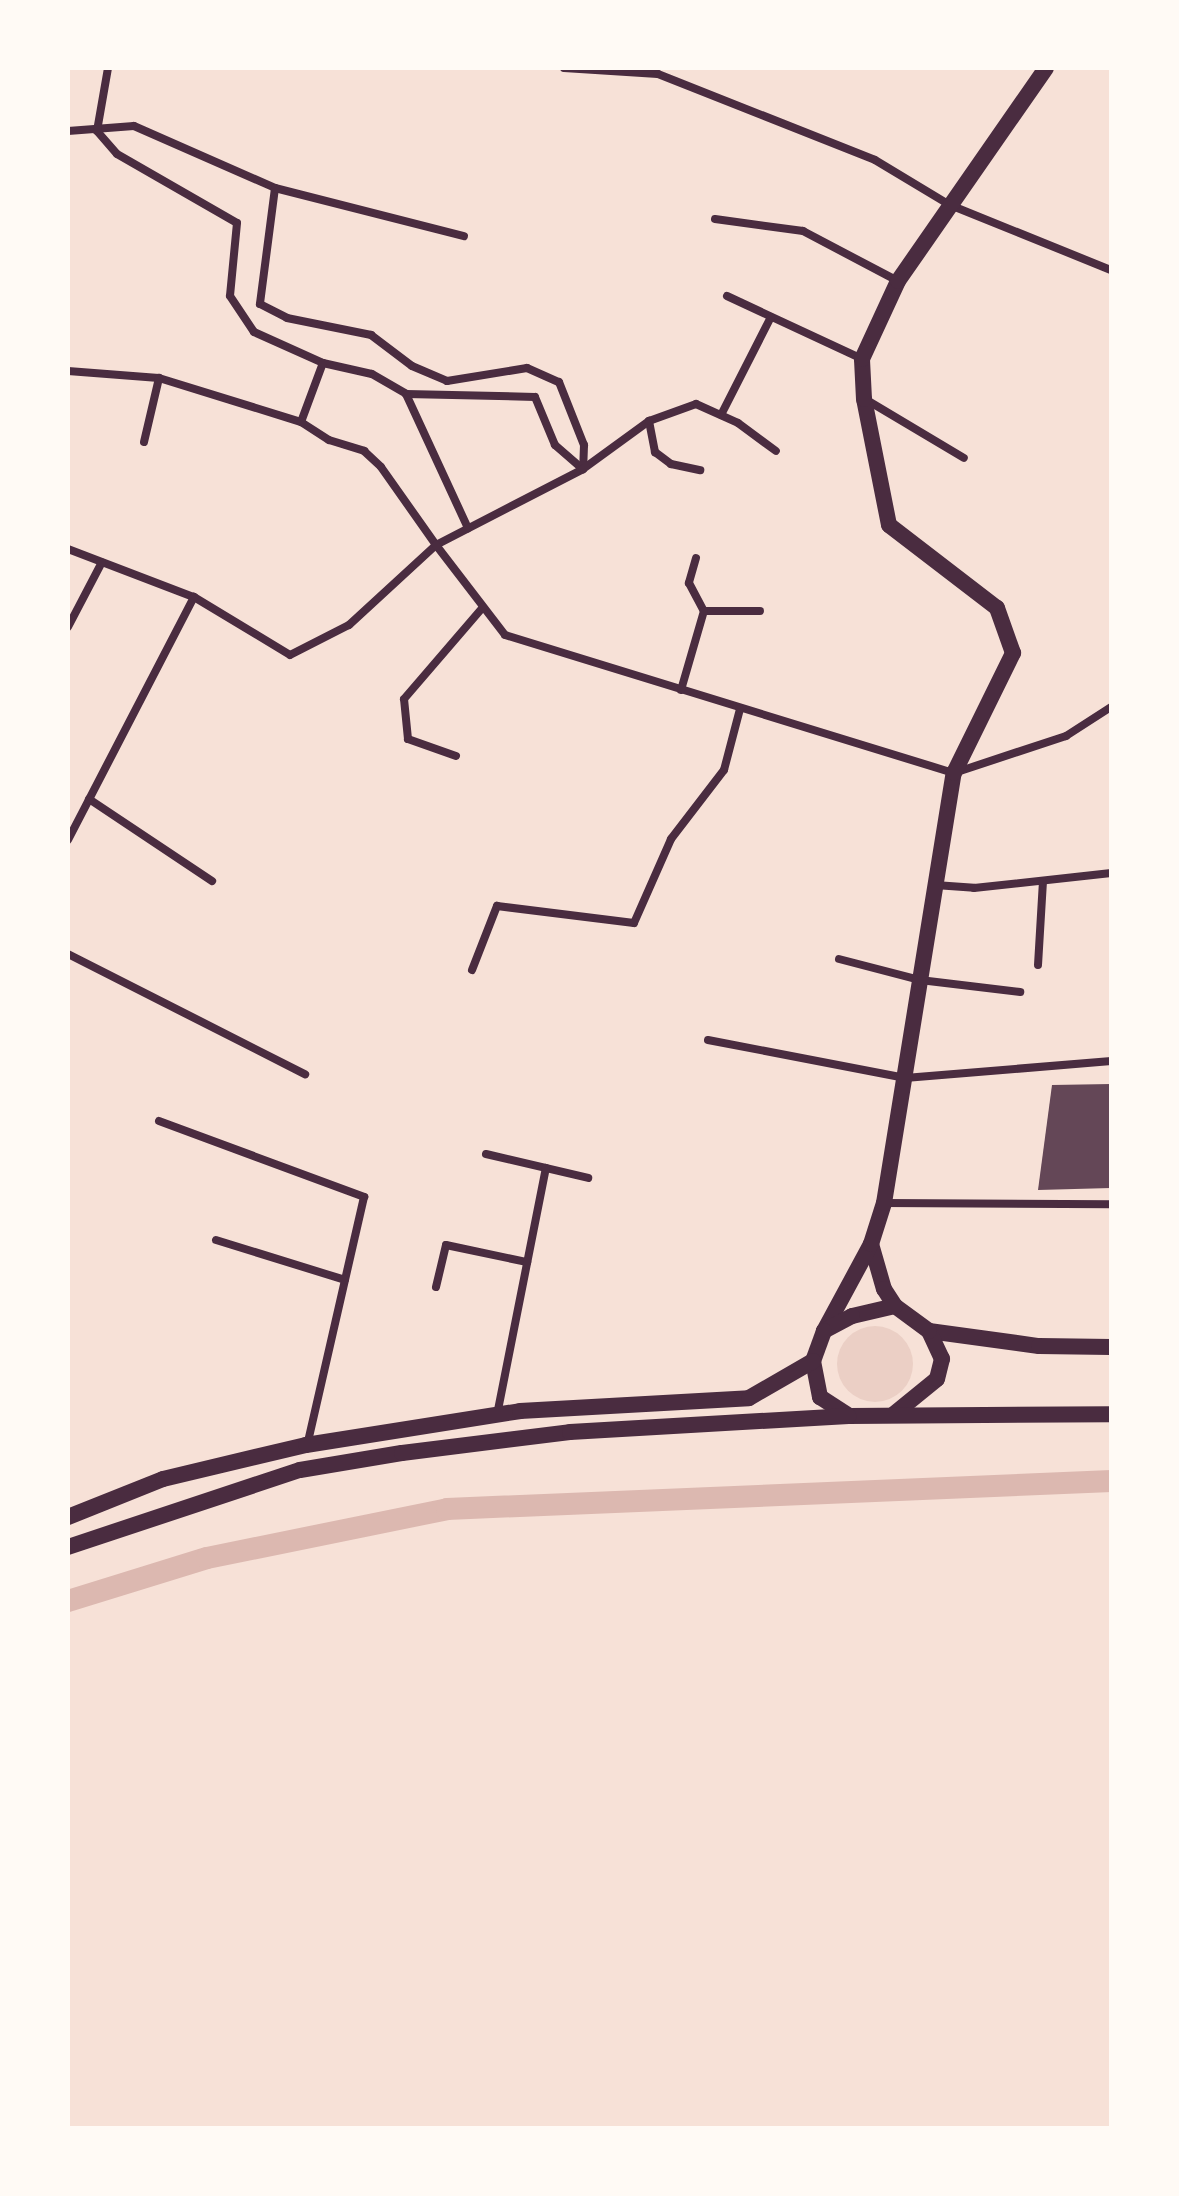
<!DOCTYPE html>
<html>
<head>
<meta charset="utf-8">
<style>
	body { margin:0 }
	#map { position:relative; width:1179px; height:2196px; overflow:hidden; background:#f7e1d7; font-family:"Times New Roman",serif }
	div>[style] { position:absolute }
	.green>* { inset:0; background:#ebcfc5 }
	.round { border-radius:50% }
	.canal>* { height:22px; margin:-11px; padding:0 11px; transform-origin:11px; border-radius:11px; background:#dcb8b0 }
	.building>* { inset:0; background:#644757 }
	.minor>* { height:8px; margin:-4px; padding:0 4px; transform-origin:4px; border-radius:4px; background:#4a2c40 }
	.secondary>* { height:16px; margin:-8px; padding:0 8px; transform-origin:8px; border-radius:8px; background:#4a2c40 }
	span { translate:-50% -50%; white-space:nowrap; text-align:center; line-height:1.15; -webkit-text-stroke:6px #fffaf5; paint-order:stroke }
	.frame { position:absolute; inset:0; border:70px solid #fffaf5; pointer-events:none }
</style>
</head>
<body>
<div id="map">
	<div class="green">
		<i class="round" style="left:837px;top:1326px;width:76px;height:76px"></i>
	</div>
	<div class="canal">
		<i style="left:68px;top:1601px;width:145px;rotate:-17.2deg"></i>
		<i style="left:207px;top:1558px;width:245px;rotate:-11.5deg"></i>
		<i style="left:447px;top:1509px;width:665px;rotate:-2.41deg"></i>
	</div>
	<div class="building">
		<i style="clip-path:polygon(1111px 1084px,1111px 1188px,1038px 1190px,1052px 1085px)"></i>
	</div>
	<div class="minor">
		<i style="left:564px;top:68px;width:94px;rotate:3.7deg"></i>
		<i style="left:658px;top:74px;width:233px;rotate:21.6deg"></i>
		<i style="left:875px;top:160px;width:87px;rotate:31deg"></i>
		<i style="left:950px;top:205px;width:174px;rotate:22deg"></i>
		<i style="left:68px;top:131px;width:66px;rotate:-4.3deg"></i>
		<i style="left:134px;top:126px;width:154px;rotate:23.7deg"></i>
		<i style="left:275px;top:188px;width:117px;rotate:97.4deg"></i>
		<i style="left:260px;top:304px;width:30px;rotate:27deg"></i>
		<i style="left:287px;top:318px;width:86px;rotate:11.4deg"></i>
		<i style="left:371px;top:335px;width:51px;rotate:37.1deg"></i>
		<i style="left:412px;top:366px;width:38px;rotate:23deg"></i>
		<i style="left:447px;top:381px;width:81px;rotate:-9.2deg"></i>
		<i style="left:527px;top:368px;width:35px;rotate:24deg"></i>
		<i style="left:559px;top:382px;width:68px;rotate:68.4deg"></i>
		<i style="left:584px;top:445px;width:24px;rotate:92deg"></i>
		<i style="left:97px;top:131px;width:30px;rotate:49deg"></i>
		<i style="left:117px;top:154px;width:138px;rotate:29.9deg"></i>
		<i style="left:237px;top:223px;width:73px;rotate:95.5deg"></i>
		<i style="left:230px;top:296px;width:43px;rotate:56.3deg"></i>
		<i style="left:254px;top:332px;width:76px;rotate:24.2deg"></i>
		<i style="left:323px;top:363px;width:50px;rotate:12.7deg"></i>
		<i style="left:372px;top:374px;width:39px;rotate:30deg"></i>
		<i style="left:406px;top:394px;width:129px;rotate:1.3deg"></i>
		<i style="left:535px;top:397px;width:52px;rotate:67.4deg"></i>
		<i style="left:555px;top:445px;width:37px;rotate:41deg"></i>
		<i style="left:97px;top:131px;width:64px;rotate:-80.1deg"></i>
		<i style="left:275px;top:188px;width:195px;rotate:14.3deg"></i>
		<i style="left:715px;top:219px;width:89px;rotate:7.8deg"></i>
		<i style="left:803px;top:231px;width:107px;rotate:27.8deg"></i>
		<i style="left:727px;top:296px;width:149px;rotate:25deg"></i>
		<i style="left:68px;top:371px;width:91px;rotate:4.4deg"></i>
		<i style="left:159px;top:378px;width:149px;rotate:17.2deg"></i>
		<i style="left:301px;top:422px;width:63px;rotate:-69.6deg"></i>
		<i style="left:406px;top:394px;width:148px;rotate:65.2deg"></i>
		<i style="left:865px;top:399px;width:115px;rotate:30.8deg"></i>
		<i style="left:721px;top:415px;width:110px;rotate:-63deg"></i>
		<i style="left:649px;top:421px;width:32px;rotate:79deg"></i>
		<i style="left:655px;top:452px;width:20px;rotate:37deg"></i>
		<i style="left:671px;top:464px;width:30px;rotate:12deg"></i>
		<i style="left:301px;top:422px;width:33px;rotate:33deg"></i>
		<i style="left:329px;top:440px;width:37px;rotate:17deg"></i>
		<i style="left:364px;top:451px;width:23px;rotate:43deg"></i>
		<i style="left:381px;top:467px;width:95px;rotate:54.8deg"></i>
		<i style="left:436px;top:545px;width:165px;rotate:-27.3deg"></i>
		<i style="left:583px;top:469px;width:82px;rotate:-36deg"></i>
		<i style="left:649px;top:421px;width:50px;rotate:-19.9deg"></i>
		<i style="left:696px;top:404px;width:46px;rotate:24.3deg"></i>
		<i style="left:738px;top:423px;width:47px;rotate:36.4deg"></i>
		<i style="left:144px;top:442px;width:66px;rotate:-76.8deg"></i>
		<i style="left:68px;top:549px;width:135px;rotate:20.9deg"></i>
		<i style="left:194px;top:597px;width:112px;rotate:31.1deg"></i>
		<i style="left:290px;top:655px;width:66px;rotate:-27deg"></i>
		<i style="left:349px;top:625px;width:118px;rotate:-42.6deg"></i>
		<i style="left:436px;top:545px;width:113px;rotate:52.5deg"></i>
		<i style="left:505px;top:635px;width:470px;rotate:17.1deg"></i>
		<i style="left:954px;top:773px;width:118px;rotate:-18.3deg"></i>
		<i style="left:1066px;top:736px;width:54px;rotate:-32.8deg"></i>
		<i style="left:696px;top:558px;width:26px;rotate:106deg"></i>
		<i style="left:689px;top:583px;width:32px;rotate:62deg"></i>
		<i style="left:704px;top:611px;width:56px"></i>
		<i style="left:68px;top:627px;width:73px;rotate:-62.4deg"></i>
		<i style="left:681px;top:690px;width:82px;rotate:-73.8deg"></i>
		<i style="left:456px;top:756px;width:51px;rotate:-160.5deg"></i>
		<i style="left:408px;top:739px;width:40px;rotate:-95.7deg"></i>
		<i style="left:404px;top:699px;width:121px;rotate:-49.3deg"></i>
		<i style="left:89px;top:799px;width:148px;rotate:33.7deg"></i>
		<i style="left:68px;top:840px;width:274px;rotate:-62.6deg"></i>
		<i style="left:935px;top:885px;width:39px;rotate:4deg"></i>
		<i style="left:974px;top:888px;width:138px;rotate:-6.2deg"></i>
		<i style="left:68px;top:954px;width:266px;rotate:26.9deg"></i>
		<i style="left:839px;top:959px;width:84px;rotate:14.5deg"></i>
		<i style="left:920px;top:980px;width:101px;rotate:6.8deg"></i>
		<i style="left:1038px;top:965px;width:83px;rotate:-86.6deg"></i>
		<i style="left:472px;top:970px;width:69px;rotate:-68.7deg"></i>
		<i style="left:497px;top:906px;width:138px;rotate:7.1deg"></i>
		<i style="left:634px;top:923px;width:92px;rotate:-66.2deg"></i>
		<i style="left:671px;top:839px;width:87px;rotate:-52.5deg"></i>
		<i style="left:724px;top:770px;width:63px;rotate:-75.3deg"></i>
		<i style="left:708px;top:1040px;width:201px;rotate:10.9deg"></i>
		<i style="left:905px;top:1078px;width:207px;rotate:-4.7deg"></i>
		<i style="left:159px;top:1121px;width:219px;rotate:20.3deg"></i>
		<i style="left:364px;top:1197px;width:254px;rotate:102.9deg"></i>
		<i style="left:486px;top:1154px;width:105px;rotate:13.2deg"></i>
		<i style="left:884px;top:1203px;width:227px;rotate:0.3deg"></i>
		<i style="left:216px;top:1240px;width:135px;rotate:17.2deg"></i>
		<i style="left:436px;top:1287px;width:43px;rotate:-76.6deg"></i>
		<i style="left:446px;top:1245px;width:83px;rotate:11.9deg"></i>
		<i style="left:497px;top:1415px;width:252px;rotate:-78.8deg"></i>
	</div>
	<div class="secondary">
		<i style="left:871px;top:1244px;width:47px;rotate:73.9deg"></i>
		<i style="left:884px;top:1289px;width:20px;rotate:57deg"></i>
		<i style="left:824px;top:1331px;width:99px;rotate:-61.6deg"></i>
		<i style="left:871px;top:1244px;width:43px;rotate:-72.4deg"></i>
		<i style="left:884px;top:1203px;width:436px;rotate:-80.8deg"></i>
		<i style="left:954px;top:773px;width:134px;rotate:-63.8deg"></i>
		<i style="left:1013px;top:653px;width:48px;rotate:-109.6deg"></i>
		<i style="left:997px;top:608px;width:136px;rotate:-142.5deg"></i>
		<i style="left:889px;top:525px;width:128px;rotate:-101.2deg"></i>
		<i style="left:864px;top:399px;width:40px;rotate:-92.9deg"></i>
		<i style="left:862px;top:359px;width:86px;rotate:-65.2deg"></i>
		<i style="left:898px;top:281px;width:259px;rotate:-55.2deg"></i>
		<i style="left:929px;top:1331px;width:111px;rotate:7.8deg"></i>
		<i style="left:1039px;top:1346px;width:72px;rotate:0.8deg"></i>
		<i style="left:894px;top:1414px;width:55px;rotate:-39.1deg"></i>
		<i style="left:937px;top:1379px;width:21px;rotate:-76deg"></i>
		<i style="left:942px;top:1359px;width:31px;rotate:-115deg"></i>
		<i style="left:929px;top:1331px;width:42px;rotate:-143.7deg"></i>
		<i style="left:895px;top:1306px;width:44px;rotate:166.9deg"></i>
		<i style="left:852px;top:1316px;width:32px;rotate:152deg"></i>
		<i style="left:824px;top:1331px;width:32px;rotate:110deg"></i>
		<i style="left:813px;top:1361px;width:37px;rotate:79deg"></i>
		<i style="left:820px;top:1397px;width:35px;rotate:33deg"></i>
		<i style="left:849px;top:1416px;width:262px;rotate:-0.4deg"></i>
		<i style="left:68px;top:1517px;width:102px;rotate:-21.8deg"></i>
		<i style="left:163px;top:1479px;width:147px;rotate:-13.4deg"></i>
		<i style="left:306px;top:1445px;width:217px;rotate:-9deg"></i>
		<i style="left:520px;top:1411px;width:229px;rotate:-3.2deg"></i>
		<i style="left:749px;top:1398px;width:74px;rotate:-30deg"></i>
		<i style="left:68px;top:1547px;width:244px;rotate:-18.4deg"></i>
		<i style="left:300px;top:1470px;width:103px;rotate:-9.5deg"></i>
		<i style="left:402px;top:1453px;width:169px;rotate:-7.1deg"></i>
		<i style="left:570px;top:1432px;width:279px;rotate:-3.3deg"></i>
	</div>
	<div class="frame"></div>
</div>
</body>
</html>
